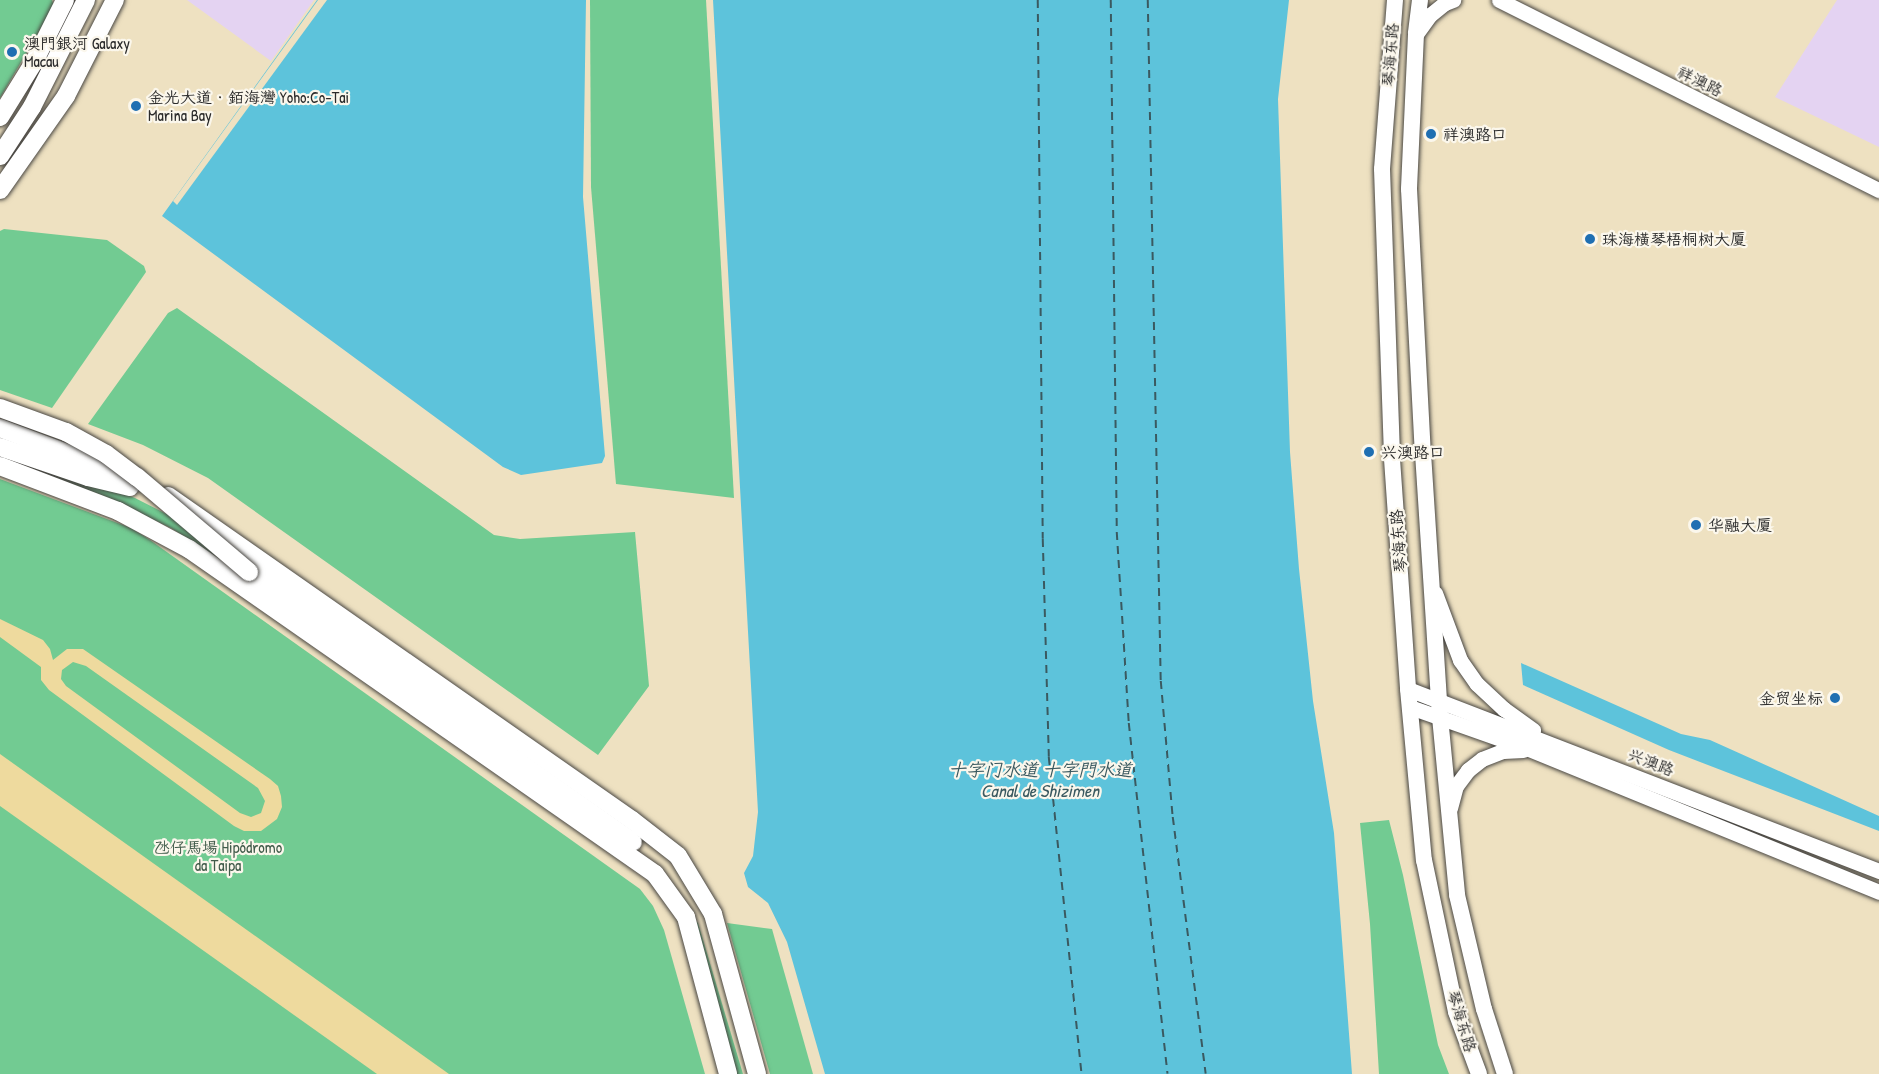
<!DOCTYPE html>
<html>
<head>
<meta charset="utf-8">
<style>
	body { margin:0 }
	#map { position:relative; width:1879px; height:1074px; overflow:hidden; background:#eee1c1; font-family:"Patrick Hand","LXGW WenKai TC",sans-serif }
	div>[style] { position:absolute }
	.built>* { inset:0; background:#e4d3f2 }
	.green>* { inset:0; background:#72cb92 }
	.sand>* { inset:0; background:#eeda9e }
	.water>* { inset:0; background:#5dc3db }
	.pier>* { inset:0; background:#eee1c1 }
	.ferry>* { height:1.5px; margin-top:-0.75px; transform-origin:0; background:repeating-linear-gradient(90deg,#3a5960 0 8px,transparent 0 14px) }
	.roads { filter:drop-shadow(0 0 2px #484642) drop-shadow(0 0 2px #484642) }
	.tertiary>* { height:15px; margin:-7.5px; padding:0 7.5px; transform-origin:7.5px; border-radius:7.5px; background:#fff }
	.secondary>* { height:16px; margin:-8px; padding:0 8px; transform-origin:8px; border-radius:8px; background:#fff }
	.primary>* { height:18px; margin:-9px; padding:0 9px; transform-origin:9px; border-radius:9px; background:#fff }
	.bridges { filter:drop-shadow(0 0 2px #484642) drop-shadow(0 0 2px #484642) }
	.primary-bridge>* { height:18px; margin:-9px; padding:0 9px; transform-origin:9px; border-radius:9px; background:#fff }
	.dots>* { width:16px; height:16px; translate:-50% -50%; box-sizing:border-box; border:3px solid #fbf7ec; border-radius:50% }
	span { translate:-50% -50%; white-space:nowrap; text-align:center; line-height:1.15; -webkit-text-stroke:4.5px #fbf7ec; paint-order:stroke }
	.poi-label { font-size:16px; color:#2b2b2b }
	.left { translate:0 -50%; text-align:left }
	.right { translate:-100% -50%; text-align:right }
	.street-label { font-size:16px; color:#2b2b2b }
	.park-label { font-size:16px; color:#405b4a }
	.water-label { font-size:18px; color:#3a5960; font-style:italic }
</style>
</head>
<body>
<div id="map">
	<div class="built">
		<i style="clip-path:polygon(187px 0,314px 0,271px 61px)"></i>
		<i style="clip-path:polygon(1837px 0,1879px 0,1879px 147px,1775px 97px)"></i>
	</div>
	<div class="green">
		<i style="clip-path:polygon(0 0,52px 0,54px 6px,0 98px)"></i>
		<i style="clip-path:polygon(590px 0,706px 0,734px 498px,616px 484px,591px 187px)"></i>
		<i style="clip-path:polygon(4px 229px,107px 240px,144px 266px,146px 272px,52px 408px,0 390px,0 231px)"></i>
		<i style="clip-path:polygon(177px 308px,494px 535px,520px 539px,635px 532px,649px 686px,598px 755px,208px 478px,143px 445px,88px 424px,168px 313px)"></i>
		<i style="clip-path:polygon(0 436px,68px 474px,135px 498px,194px 528px,232px 567px,171px 528px,101px 495px,0 460px)"></i>
		<i style="clip-path:polygon(0 479px,131px 528px,150px 540px,640px 889px,653px 906px,664px 930px,705px 1074px,0 1074px)"></i>
		<i style="clip-path:polygon(1389px 820px,1403px 875px,1438px 1045px,1449px 1074px,1379px 1074px,1370px 924px,1360px 823px)"></i>
		<i style="clip-path:polygon(694px 919px,698px 923px,743px 1074px,737px 1074px)"></i>
		<i style="clip-path:polygon(727px 923px,772px 929px,813px 1074px,770px 1074px)"></i>
	</div>
	<div class="sand">
		<i style="clip-path:polygon(evenodd,0 619px,43px 640px,50px 649px,53px 660px,67px 649px,83px 649px,270px 779px,278px 786px,281px 796px,282px 807px,277px 819px,261px 831px,244px 831px,234px 826px,49px 690px,41px 680px,41px 667px,0 637px,0 619px,73px 662px,86px 666px,258px 788px,265px 801px,261px 813px,251px 817px,240px 813px,66px 686px,61px 679px,62px 670px,73px 662px)"></i>
		<i style="clip-path:polygon(0 754px,449px 1074px,377px 1074px,0 806px)"></i>
	</div>
	<div class="water">
		<i style="clip-path:polygon(317px 0,586px 0,583px 197px,605px 456px,602px 463px,521px 475px,503px 467px,162px 216px)"></i>
		<i style="clip-path:polygon(713px 0,1289px 0,1278px 99px,1290px 452px,1299px 569px,1313px 701px,1334px 833px,1352px 1074px,825px 1074px,787px 942px,768px 903px,748px 887px,744px 873px,753px 856px,758px 812px)"></i>
		<i style="clip-path:polygon(1521px 663px,1681px 734px,1710px 740px,1879px 816px,1879px 831px,1669px 750px,1523px 685px)"></i>
	</div>
	<div class="pier">
		<i style="clip-path:polygon(318px 0,327px 0,177px 205px,173px 201px)"></i>
	</div>
	<div class="ferry">
		<i style="left:1038px;top:0;width:539px;rotate:89.47deg"></i>
		<i style="left:1043px;top:539px;width:218px;rotate:88.4deg"></i>
		<i style="left:1049px;top:757px;width:319px;rotate:84.1deg"></i>
		<i style="left:1111px;top:0;width:532px;rotate:89.35deg"></i>
		<i style="left:1117px;top:532px;width:191px;rotate:86.4deg"></i>
		<i style="left:1129px;top:723px;width:353px;rotate:83.7deg"></i>
		<i style="left:1148px;top:0;width:681px;rotate:88.91deg"></i>
		<i style="left:1161px;top:681px;width:137px;rotate:85deg"></i>
		<i style="left:1173px;top:817px;width:259px;rotate:82.7deg"></i>
	</div>
	<div class="roads">
		<div class="tertiary">
			<i style="left:1499px;top:0;width:425px;rotate:26.6deg"></i>
			<i style="left:1416px;top:34px;width:24px;rotate:-54deg"></i>
			<i style="left:1430px;top:15px;width:19px;rotate:-39deg"></i>
			<i style="left:1445px;top:3px;width:9px;rotate:-21deg"></i>
			<i style="left:1435px;top:593px;width:72px;rotate:69.5deg"></i>
			<i style="left:1460px;top:660px;width:29px;rotate:55deg"></i>
			<i style="left:1477px;top:684px;width:37px;rotate:43deg"></i>
			<i style="left:1504px;top:709px;width:36px;rotate:36deg"></i>
			<i style="left:1408px;top:689px;width:505px;rotate:21.13deg"></i>
			<i style="left:1410px;top:707px;width:126px;rotate:19.4deg"></i>
			<i style="left:1529px;top:749px;width:378px;rotate:22.2deg"></i>
			<i style="left:1450px;top:808px;width:23px;rotate:-75deg"></i>
			<i style="left:1456px;top:786px;width:20px;rotate:-53deg"></i>
			<i style="left:1468px;top:770px;width:18px;rotate:-38deg"></i>
			<i style="left:1482px;top:759px;width:22px;rotate:-21deg"></i>
			<i style="left:1503px;top:751px;width:20px;rotate:-3deg"></i>
		</div>
		<div class="secondary">
			<i style="left:1395px;top:0;width:169px;rotate:94.4deg"></i>
			<i style="left:1382px;top:169px;width:290px;rotate:88deg"></i>
			<i style="left:1392px;top:459px;width:231px;rotate:86deg"></i>
			<i style="left:1408px;top:689px;width:172px;rotate:84.7deg"></i>
			<i style="left:1424px;top:860px;width:155px;rotate:78.1deg"></i>
			<i style="left:1456px;top:1012px;width:66px;rotate:69.6deg"></i>
			<i style="left:1420px;top:0;width:34px;rotate:97deg"></i>
			<i style="left:1416px;top:34px;width:155px;rotate:92.6deg"></i>
			<i style="left:1409px;top:189px;width:264px;rotate:87deg"></i>
			<i style="left:1423px;top:453px;width:265px;rotate:86.3deg"></i>
			<i style="left:1440px;top:717px;width:179px;rotate:84.5deg"></i>
			<i style="left:1457px;top:895px;width:117px;rotate:76.7deg"></i>
			<i style="left:1484px;top:1009px;width:68px;rotate:72.1deg"></i>
		</div>
		<div class="primary">
			<i style="left:0;top:117px;width:65px;rotate:-58.3deg"></i>
			<i style="left:34px;top:62px;width:69px;rotate:-63.4deg"></i>
			<i style="left:0;top:156px;width:59px;rotate:-56.9deg"></i>
			<i style="left:32px;top:107px;width:120px;rotate:-63.2deg"></i>
			<i style="left:0;top:190px;width:115px;rotate:-54.9deg"></i>
			<i style="left:66px;top:96px;width:108px;rotate:-63deg"></i>
			<i style="left:0;top:428px;width:145px;rotate:20.6deg"></i>
			<i style="left:0;top:447px;width:93px;rotate:18.8deg"></i>
			<i style="left:88px;top:477px;width:43px;rotate:13.4deg"></i>
			<i style="left:0;top:466px;width:126px;rotate:20.9deg"></i>
			<i style="left:118px;top:511px;width:81px;rotate:28.2deg"></i>
			<i style="left:189px;top:549px;width:568px;rotate:34.89deg"></i>
			<i style="left:655px;top:874px;width:53px;rotate:54.2deg"></i>
			<i style="left:686px;top:917px;width:163px;rotate:75deg"></i>
			<i style="left:168px;top:496px;width:566px;rotate:34.93deg"></i>
			<i style="left:632px;top:820px;width:58px;rotate:38deg"></i>
			<i style="left:678px;top:856px;width:68px;rotate:58.9deg"></i>
			<i style="left:713px;top:914px;width:166px;rotate:74.6deg"></i>
			<i style="left:236px;top:563px;width:485px;rotate:35.1deg"></i>
		</div>
	</div>
	<div class="bridges">
		<div class="primary-bridge">
			<i style="left:0;top:408px;width:70px;rotate:20deg"></i>
			<i style="left:66px;top:432px;width:46px;rotate:28.8deg"></i>
			<i style="left:106px;top:454px;width:39px;rotate:37deg"></i>
			<i style="left:137px;top:477px;width:147px;rotate:40.3deg"></i>
		</div>
	</div>
	<div class="dots">
		<i style="left:12px;top:52px;background:#1f6fb2"></i>
		<i style="left:136px;top:106px;background:#1f6fb2"></i>
		<i style="left:1431px;top:134px;background:#1f6fb2"></i>
		<i style="left:1590px;top:239px;background:#1f6fb2"></i>
		<i style="left:1369px;top:452px;background:#1f6fb2"></i>
		<i style="left:1696px;top:525px;background:#1f6fb2"></i>
		<i style="left:1835px;top:698px;background:#1f6fb2"></i>
	</div>
	<div class="poi-label">
		<span class="left" style="left:24px;top:52px">澳門銀河 Galaxy<br>Macau</span>
		<span class="left" style="left:148px;top:106px">金光大道．銆海灣 Yoho:Co-Tai<br>Marina Bay</span>
		<span class="left" style="left:1443px;top:134px">祥澳路口</span>
		<span class="left" style="left:1602px;top:239px">珠海横琴梧桐树大厦</span>
		<span class="left" style="left:1381px;top:452px">兴澳路口</span>
		<span class="left" style="left:1708px;top:525px">华融大厦</span>
		<span class="right" style="left:1823px;top:698px">金贸坐标</span>
	</div>
	<div class="street-label">
		<span style="left:1390px;top:55px;rotate:-86deg">琴海东路</span>
		<span style="left:1700px;top:81px;rotate:26deg">祥澳路</span>
		<span style="left:1398px;top:541px;rotate:-94deg">琴海东路</span>
		<span style="left:1651px;top:762px;rotate:21deg">兴澳路</span>
		<span style="left:1462px;top:1021px;rotate:73deg">琴海东路</span>
	</div>
	<div class="park-label">
		<span style="left:218px;top:856px">氹仔馬場 Hipódromo<br>da Taipa</span>
	</div>
	<div class="water-label">
		<span style="left:1040px;top:781px">十字门水道 十字門水道<br>Canal de Shizimen</span>
	</div>
</div>
</body>
</html>
